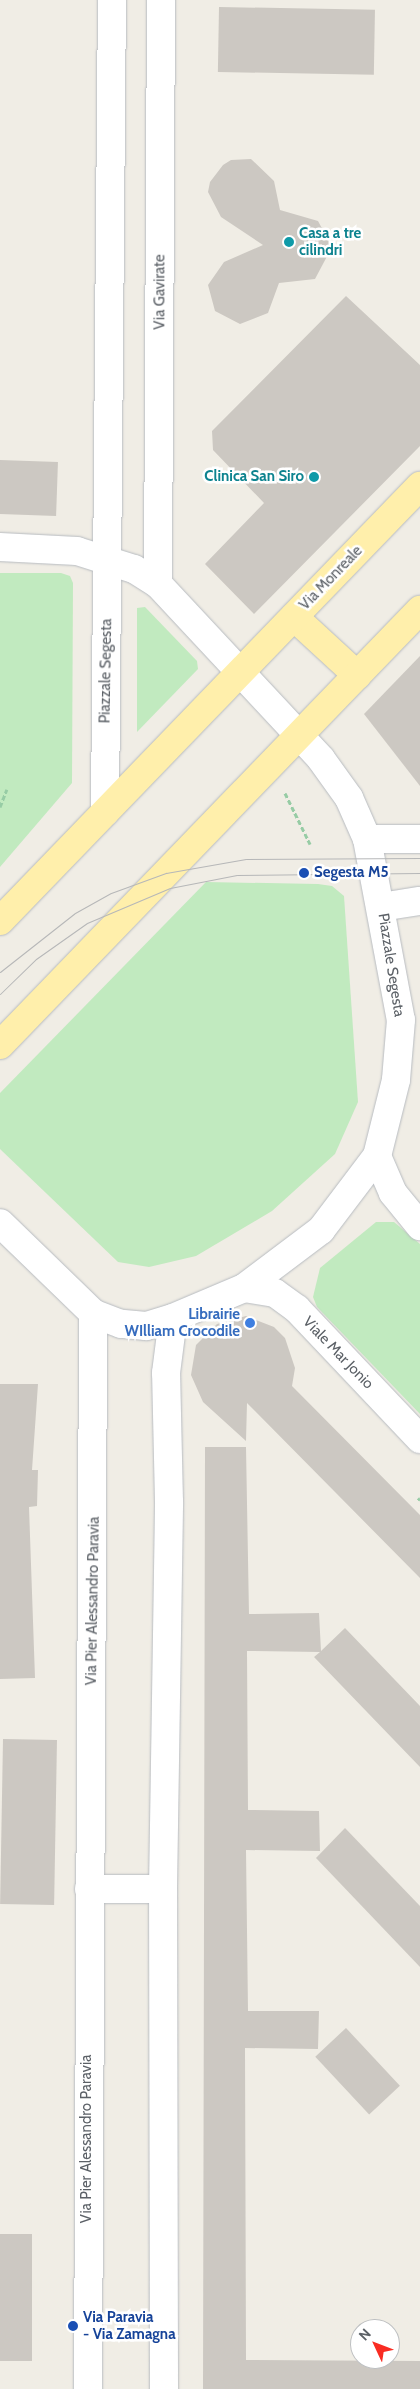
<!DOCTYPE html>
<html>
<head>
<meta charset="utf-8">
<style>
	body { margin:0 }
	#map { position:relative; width:420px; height:2389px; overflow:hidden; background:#f0ede5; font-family:Cabin,sans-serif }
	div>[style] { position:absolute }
	.green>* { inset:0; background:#c1eabf }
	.building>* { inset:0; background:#ccc8c2; transform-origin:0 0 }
	.path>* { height:3px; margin-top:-1.5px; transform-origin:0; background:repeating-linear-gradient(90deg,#97cca5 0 5px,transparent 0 7.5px) }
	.roads { filter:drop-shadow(0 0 1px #b7bbc0) drop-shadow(0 0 1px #b7bbc0) }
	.minor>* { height:28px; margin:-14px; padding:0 14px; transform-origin:14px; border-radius:14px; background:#fff }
	.major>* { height:28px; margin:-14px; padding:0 14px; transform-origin:14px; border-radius:14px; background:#ffefab }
	.tram>* { height:1px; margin:-0.5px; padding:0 0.5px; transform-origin:0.5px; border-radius:0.5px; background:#b6b7b8 }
	.dots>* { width:14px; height:14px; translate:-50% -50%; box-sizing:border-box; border:2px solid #fff; border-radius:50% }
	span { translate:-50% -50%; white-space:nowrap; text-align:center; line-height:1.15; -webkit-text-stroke:5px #fff; paint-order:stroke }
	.culture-label { font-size:15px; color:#0d838f; font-weight:700 }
	.left { translate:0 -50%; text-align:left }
	.right { translate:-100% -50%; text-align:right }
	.street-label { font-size:15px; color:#5c6167 }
	.transit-label { font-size:15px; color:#164399; font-weight:700 }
	.shop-label { font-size:15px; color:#366cbe; font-weight:700 }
	.north { position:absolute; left:350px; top:2319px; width:50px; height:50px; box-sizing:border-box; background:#fff; border:1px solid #bec0c2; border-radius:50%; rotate:313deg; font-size:14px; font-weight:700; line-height:20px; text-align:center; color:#5c6167 }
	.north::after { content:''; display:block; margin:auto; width:18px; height:22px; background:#f92c22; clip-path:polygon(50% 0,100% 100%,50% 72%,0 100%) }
</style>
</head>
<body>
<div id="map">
	<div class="green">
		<i style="clip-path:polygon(0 573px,61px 573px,70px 576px,73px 583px,72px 783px,0 867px)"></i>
		<i style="clip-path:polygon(145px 607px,197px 661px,198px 669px,137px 732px,137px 608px)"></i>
		<i style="clip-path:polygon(206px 882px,318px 884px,332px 886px,344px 896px,358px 1102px,335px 1154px,272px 1211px,196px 1256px,149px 1267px,118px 1262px,0 1149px,0 1093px)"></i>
		<i style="clip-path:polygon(376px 1222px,394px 1222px,420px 1244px,420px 1414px,317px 1307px,313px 1297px,320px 1268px)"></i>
	</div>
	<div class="building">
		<i style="left:219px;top:7px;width:156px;height:65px;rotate:1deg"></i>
		<i style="clip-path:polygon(251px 159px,274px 181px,280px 210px,318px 221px,332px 247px,315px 279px,279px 283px,268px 313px,240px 324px,215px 311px,208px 285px,224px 262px,263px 245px,221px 217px,208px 192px,210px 182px,223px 165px,231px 160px)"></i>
		<i style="clip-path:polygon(346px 296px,420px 365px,420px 446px,254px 614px,205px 564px,264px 503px,213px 450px,212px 431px)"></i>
		<i style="left:0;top:460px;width:58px;height:54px;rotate:2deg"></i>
		<i style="clip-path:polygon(420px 656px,420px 786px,364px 714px)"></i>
		<i style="clip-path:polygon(246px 1316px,274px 1327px,285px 1338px,295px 1368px,292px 1386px,420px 1515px,420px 1578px,247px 1403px,246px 1441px,203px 1402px,191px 1375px,196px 1345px,217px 1324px)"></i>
		<i style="clip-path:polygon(0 1384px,38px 1384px,32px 1470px,38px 1470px,37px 1506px,29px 1507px,35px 1678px,0 1679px)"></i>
		<i style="clip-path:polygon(205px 1447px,246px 1447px,249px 1614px,319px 1613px,321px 1651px,345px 1628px,420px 1706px,420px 1767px,314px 1657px,320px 1652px,247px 1651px,248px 1810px,319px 1811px,320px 1851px,246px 1850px,248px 2011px,319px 2011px,318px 2049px,245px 2048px,246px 2360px,420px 2361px,420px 2389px,203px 2389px)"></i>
		<i style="left:3px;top:1739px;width:54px;height:165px;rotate:1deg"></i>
		<i style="clip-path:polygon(345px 1828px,420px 1906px,420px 1967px,316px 1858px)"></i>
		<i style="left:346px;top:2028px;width:79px;height:42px;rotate:47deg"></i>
		<i style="left:0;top:2234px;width:32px;height:127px"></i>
	</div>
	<div class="path">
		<i style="left:285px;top:793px;width:57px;rotate:63.9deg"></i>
		<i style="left:0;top:807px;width:19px;rotate:-69deg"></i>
		<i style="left:418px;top:1500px;width:3px;rotate:-45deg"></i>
	</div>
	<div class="roads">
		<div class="minor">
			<i style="left:0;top:547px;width:77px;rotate:3deg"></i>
			<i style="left:77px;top:551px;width:60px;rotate:17.5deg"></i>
			<i style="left:134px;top:569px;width:28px;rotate:32deg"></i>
			<i style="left:158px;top:584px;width:239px;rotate:47deg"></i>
			<i style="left:321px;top:759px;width:48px;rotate:54.3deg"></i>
			<i style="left:349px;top:798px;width:45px;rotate:66.3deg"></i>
			<i style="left:367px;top:839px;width:184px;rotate:79.4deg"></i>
			<i style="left:401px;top:1020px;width:60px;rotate:94.8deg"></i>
			<i style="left:396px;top:1080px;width:78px;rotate:104deg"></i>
			<i style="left:377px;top:1156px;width:93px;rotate:127.1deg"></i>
			<i style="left:321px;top:1230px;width:96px;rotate:143deg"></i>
			<i style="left:244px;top:1288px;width:77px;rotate:157.1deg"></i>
			<i style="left:173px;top:1318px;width:28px;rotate:163deg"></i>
			<i style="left:146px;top:1326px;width:25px;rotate:-175deg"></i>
			<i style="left:121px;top:1324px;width:30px;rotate:-159deg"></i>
			<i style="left:93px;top:1313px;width:129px;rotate:-135.9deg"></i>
			<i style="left:158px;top:584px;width:584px;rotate:-89.71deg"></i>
			<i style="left:105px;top:812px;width:812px;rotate:-89.51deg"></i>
			<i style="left:367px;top:839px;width:53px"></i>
			<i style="left:381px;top:907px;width:39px;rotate:-9deg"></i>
			<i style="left:377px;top:1156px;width:40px;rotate:66.6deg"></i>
			<i style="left:393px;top:1193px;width:43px;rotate:50.7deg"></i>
			<i style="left:244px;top:1288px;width:31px;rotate:9deg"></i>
			<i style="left:275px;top:1293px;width:27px;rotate:36deg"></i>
			<i style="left:297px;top:1309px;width:179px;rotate:46.6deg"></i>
			<i style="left:89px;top:1889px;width:74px"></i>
			<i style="left:88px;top:2389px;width:1076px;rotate:-89.73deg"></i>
			<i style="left:164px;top:2389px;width:500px;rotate:-90.11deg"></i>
			<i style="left:163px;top:1889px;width:387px;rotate:-89.1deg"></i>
			<i style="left:169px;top:1502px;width:129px;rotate:-91.3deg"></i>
			<i style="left:166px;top:1373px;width:55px;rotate:-82.7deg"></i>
		</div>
		<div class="major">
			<i style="left:294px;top:617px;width:86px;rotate:42.6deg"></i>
			<i style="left:0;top:921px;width:605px;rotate:-46.01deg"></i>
			<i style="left:0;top:1045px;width:605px;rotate:-46.01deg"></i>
		</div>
	</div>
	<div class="tram">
		<i style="left:0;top:972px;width:95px;rotate:-38.2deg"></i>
		<i style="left:75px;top:913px;width:41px;rotate:-29.1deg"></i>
		<i style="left:111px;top:893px;width:59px;rotate:-20deg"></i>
		<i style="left:166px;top:873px;width:81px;rotate:-9.9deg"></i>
		<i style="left:246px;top:859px;width:174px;rotate:-0.3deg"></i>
		<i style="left:0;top:994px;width:50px;rotate:-44.2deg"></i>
		<i style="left:36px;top:959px;width:62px;rotate:-35.2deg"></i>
		<i style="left:87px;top:923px;width:90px;rotate:-22.9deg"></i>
		<i style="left:170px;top:888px;width:68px;rotate:-11deg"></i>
		<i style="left:237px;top:875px;width:183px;rotate:-0.6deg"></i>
	</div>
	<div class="dots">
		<i style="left:289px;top:242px;background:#0f9aa8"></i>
		<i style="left:314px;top:477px;background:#0f9aa8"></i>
		<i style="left:304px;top:873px;background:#1a4fb4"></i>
		<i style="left:250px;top:1323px;background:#3f7fe0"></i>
		<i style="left:73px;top:2326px;background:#1a4fb4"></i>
	</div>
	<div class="culture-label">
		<span class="left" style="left:299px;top:242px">Casa a tre<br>cilindri</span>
		<span class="right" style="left:304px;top:477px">Clinica San Siro</span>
	</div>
	<div class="street-label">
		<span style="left:160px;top:292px;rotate:-90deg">Via Gavirate</span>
		<span style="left:331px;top:578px;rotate:-46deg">Via Monreale</span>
		<span style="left:106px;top:671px;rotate:-89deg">Piazzale Segesta</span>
		<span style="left:391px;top:965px;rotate:81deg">Piazzale Segesta</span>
		<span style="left:338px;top:1353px;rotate:46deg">Viale Mar Jonio</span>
		<span style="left:93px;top:1601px;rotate:-89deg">Via Pier Alessandro Paravia</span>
		<span style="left:87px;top:2139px;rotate:-90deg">Via Pier Alessandro Paravia</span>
	</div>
	<div class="transit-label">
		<span class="left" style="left:314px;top:873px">Segesta M5</span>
		<span class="left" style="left:83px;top:2326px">Via Paravia<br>- Via Zamagna</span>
	</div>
	<div class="shop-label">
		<span class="right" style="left:240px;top:1323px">Librairie<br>WIlliam Crocodile</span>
	</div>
	<div class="north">N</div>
</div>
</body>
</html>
